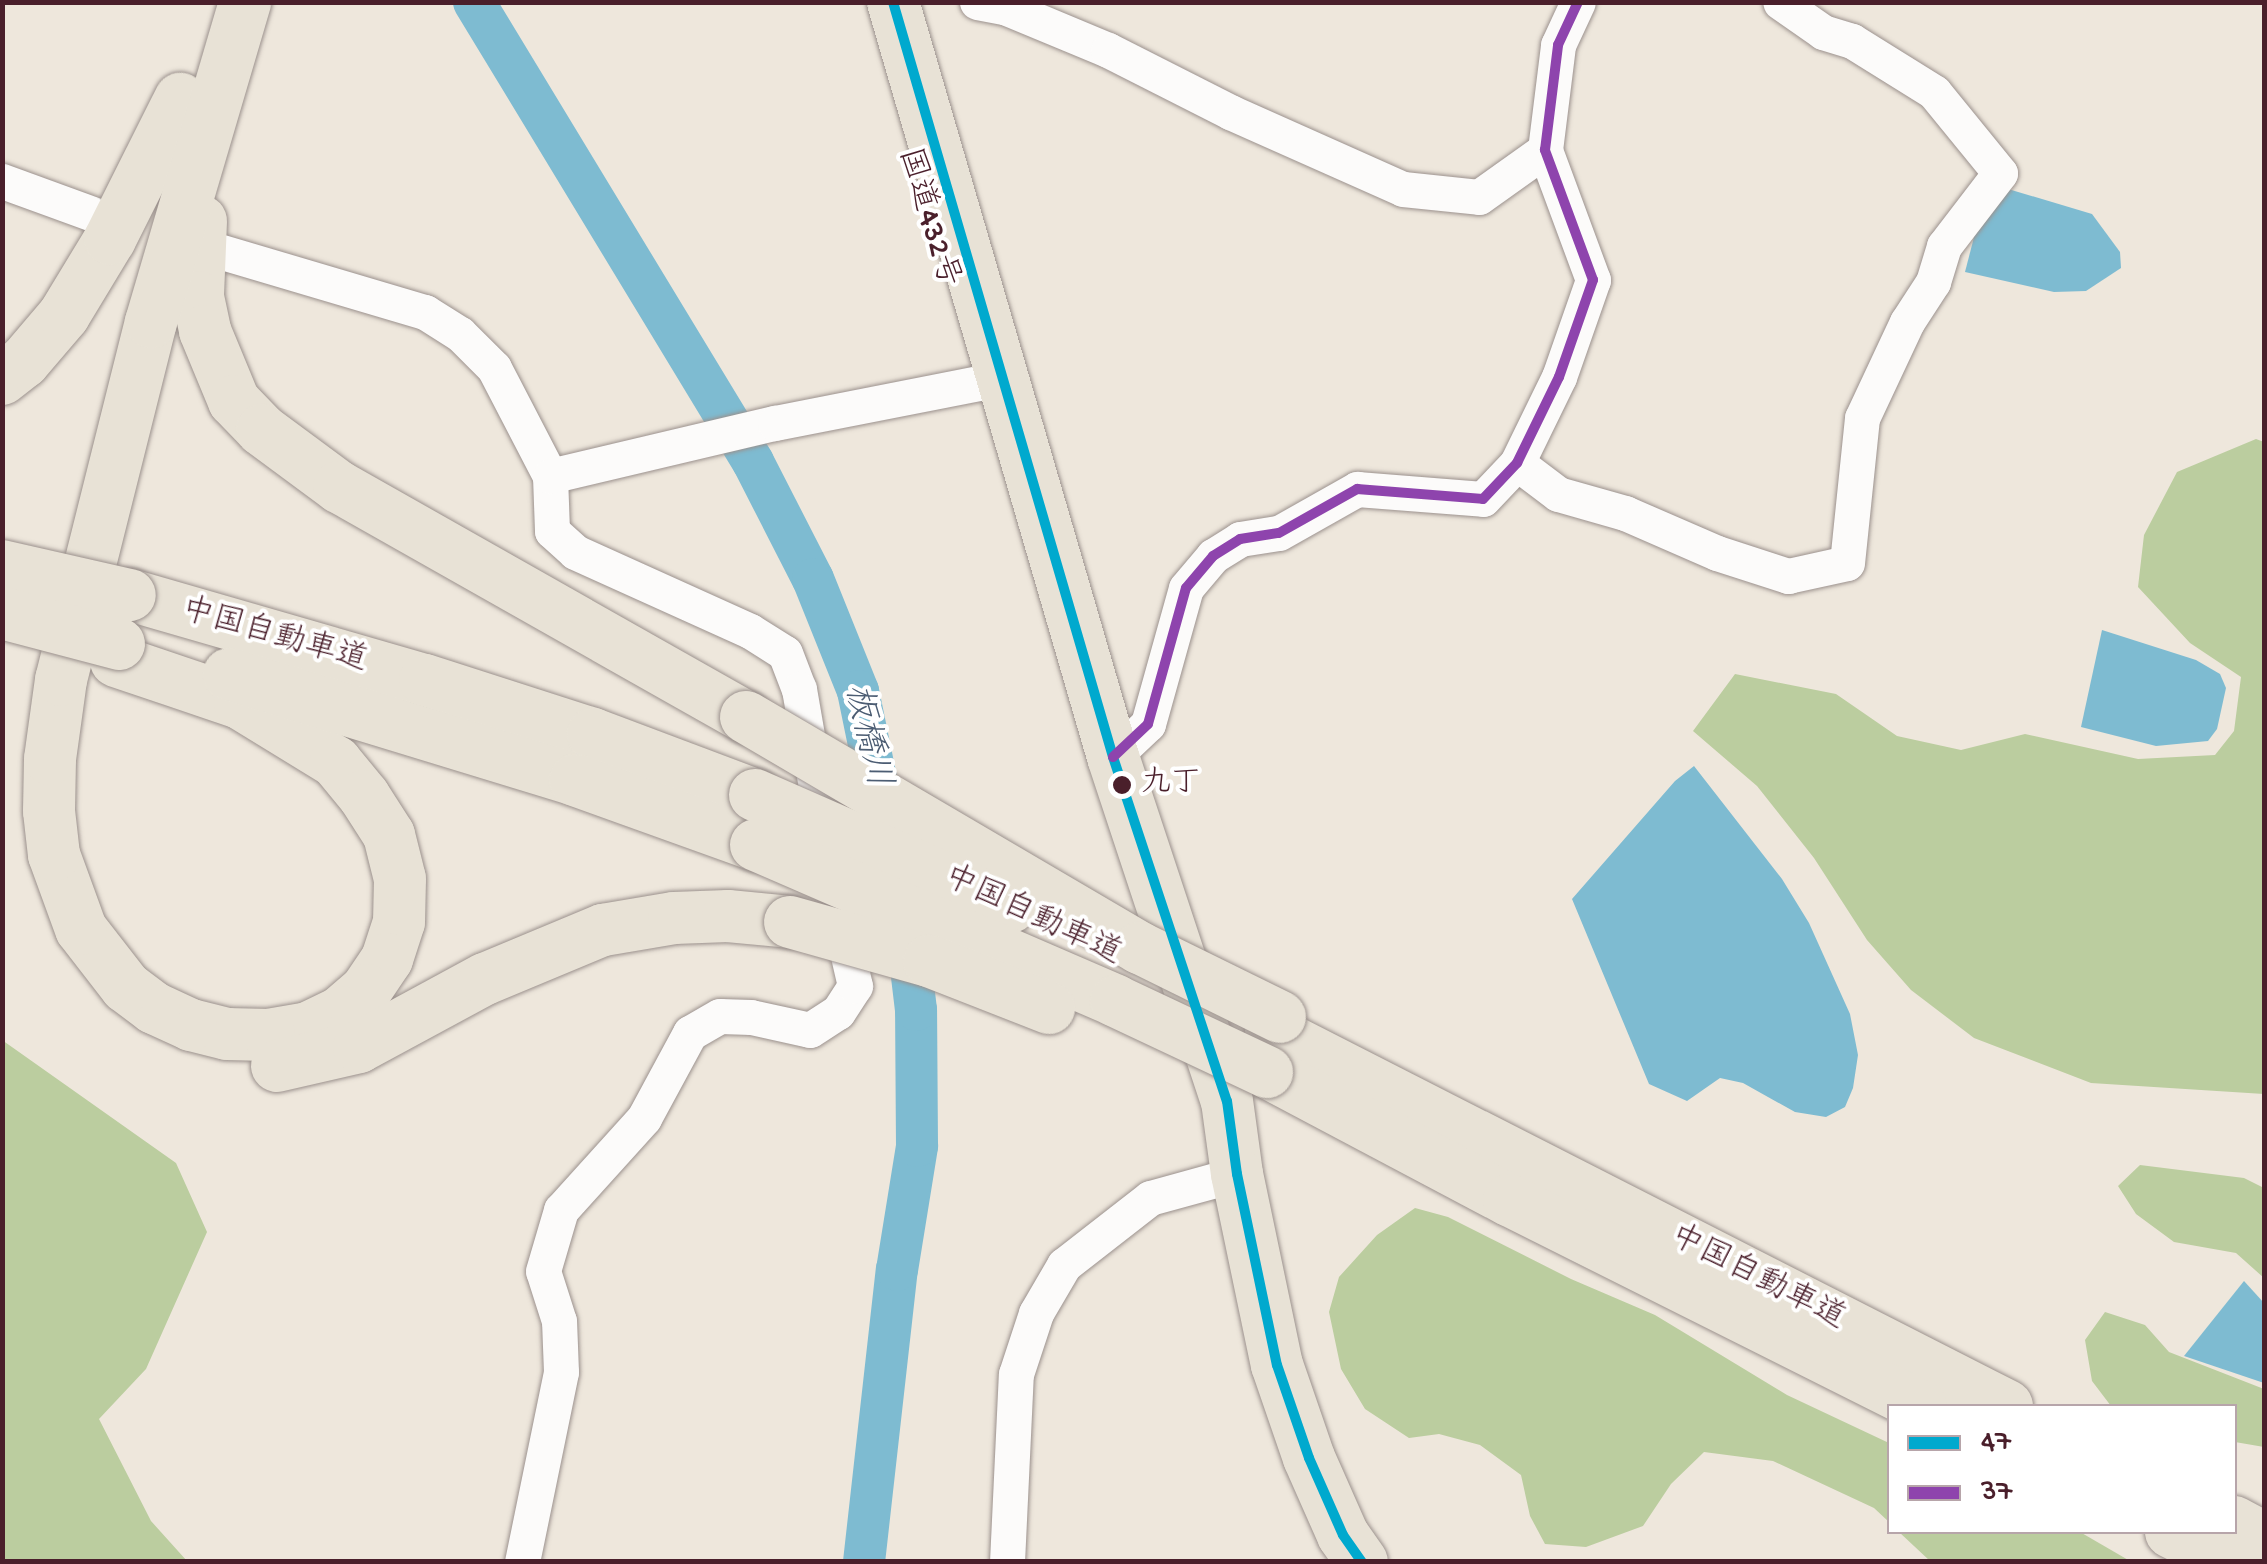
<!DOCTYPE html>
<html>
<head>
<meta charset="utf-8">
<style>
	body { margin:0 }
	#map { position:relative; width:2267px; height:1564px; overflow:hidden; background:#eee7dc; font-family:"Gochi Hand","Klee One",sans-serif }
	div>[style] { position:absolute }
	.forest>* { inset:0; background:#bbcd9f }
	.water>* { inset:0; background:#7ebbd1 }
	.river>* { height:42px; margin:-21px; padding:0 21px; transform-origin:21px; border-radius:21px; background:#7ebbd1 }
	.roads { filter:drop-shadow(0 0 2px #9b918d) drop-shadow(0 0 2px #9b918d) }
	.minor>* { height:35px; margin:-17.5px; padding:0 17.5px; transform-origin:17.5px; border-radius:17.5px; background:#fcfbfa }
	.highway>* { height:52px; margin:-26px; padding:0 26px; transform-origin:26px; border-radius:26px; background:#e8e2d6 }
	.bridges { filter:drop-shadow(0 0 2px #9b918d) drop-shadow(0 0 2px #9b918d) }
	.highway-bridge>* { height:52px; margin:-26px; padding:0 26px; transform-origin:26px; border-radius:26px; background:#e8e2d6 }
	.bus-1>* { height:10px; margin:-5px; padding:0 5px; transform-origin:5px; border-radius:5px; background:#00a9ce }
	.bus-2>* { height:10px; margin:-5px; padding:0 5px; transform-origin:5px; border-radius:5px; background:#8e44ad }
	.dots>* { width:28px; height:28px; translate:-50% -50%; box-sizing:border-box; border:5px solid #fff; border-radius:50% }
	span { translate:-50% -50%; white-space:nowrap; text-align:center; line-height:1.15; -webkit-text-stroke:8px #fff; paint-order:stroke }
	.bus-label { font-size:30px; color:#4a1f2b }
	.left { translate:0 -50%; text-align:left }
	.street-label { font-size:32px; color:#4a1f2b }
	.water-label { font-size:35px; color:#4c5d73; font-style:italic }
	.frame { position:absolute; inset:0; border:5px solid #4a1f2b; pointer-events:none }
	.legend { position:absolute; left:1887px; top:1404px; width:350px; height:130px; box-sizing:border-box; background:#fff; border:2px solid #b7a5aa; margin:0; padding:12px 18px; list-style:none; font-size:30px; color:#4a1f2b }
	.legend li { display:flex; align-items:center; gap:20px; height:50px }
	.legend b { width:50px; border:2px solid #b7a5aa }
</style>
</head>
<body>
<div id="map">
	<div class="forest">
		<i style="clip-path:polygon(2256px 439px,2264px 442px,2264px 1094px,2091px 1083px,1974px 1038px,1911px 990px,1867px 940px,1814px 858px,1757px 786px,1693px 731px,1735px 674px,1836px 694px,1897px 736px,1961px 750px,2025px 734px,2138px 759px,2215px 755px,2234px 731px,2241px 677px,2190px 643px,2138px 587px,2144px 535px,2177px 472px)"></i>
		<i style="clip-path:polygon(2px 1040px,176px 1163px,207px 1232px,146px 1369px,99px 1419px,151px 1521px,187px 1561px,3px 1561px)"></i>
		<i style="clip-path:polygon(2140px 1165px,2244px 1178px,2264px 1188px,2264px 1278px,2236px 1253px,2174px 1242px,2136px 1214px,2118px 1186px)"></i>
		<i style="clip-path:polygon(1415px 1208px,1448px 1217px,1571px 1279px,1655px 1315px,1787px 1395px,1889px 1443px,1889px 1522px,1874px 1508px,1773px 1461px,1704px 1452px,1671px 1484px,1643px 1526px,1586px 1547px,1545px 1544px,1530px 1516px,1521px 1475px,1480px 1445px,1439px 1434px,1409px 1438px,1365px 1409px,1341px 1369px,1329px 1312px,1339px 1277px,1377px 1235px)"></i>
		<i style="clip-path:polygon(2105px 1312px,2145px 1325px,2169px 1352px,2264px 1389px,2264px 1447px,2235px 1442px,2234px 1406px,2111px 1406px,2092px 1381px,2085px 1340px)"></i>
		<i style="clip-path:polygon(1899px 1532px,2080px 1532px,2130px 1561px,1930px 1561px)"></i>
	</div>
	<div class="water">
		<i style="clip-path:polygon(1988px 183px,2092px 214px,2120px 252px,2121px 268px,2086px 291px,2054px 292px,1965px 272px)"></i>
		<i style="clip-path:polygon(2102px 630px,2196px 660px,2220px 674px,2226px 688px,2217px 729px,2208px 741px,2156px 746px,2081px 727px)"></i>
		<i style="clip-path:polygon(1694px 766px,1782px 879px,1809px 923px,1850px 1014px,1858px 1055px,1853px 1088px,1845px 1107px,1826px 1117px,1795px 1112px,1743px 1083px,1720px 1078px,1687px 1101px,1649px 1084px,1572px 899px,1675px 781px)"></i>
		<i style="clip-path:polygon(2244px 1281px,2264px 1303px,2264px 1383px,2184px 1356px)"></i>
	</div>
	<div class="river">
		<i style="left:474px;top:2px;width:538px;rotate:58.76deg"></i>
		<i style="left:753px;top:462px;width:131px;rotate:62.9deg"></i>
		<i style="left:813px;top:579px;width:121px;rotate:68.1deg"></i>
		<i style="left:858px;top:691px;width:130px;rotate:78.4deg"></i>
		<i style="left:864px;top:1562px;width:294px;rotate:-83.6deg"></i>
		<i style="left:897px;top:1270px;width:126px;rotate:-80.8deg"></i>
		<i style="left:917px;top:1146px;width:136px;rotate:-90.4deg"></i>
		<i style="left:916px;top:1010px;width:85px;rotate:-96.8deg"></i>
	</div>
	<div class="roads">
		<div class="minor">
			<i style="left:977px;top:2px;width:31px;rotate:11deg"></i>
			<i style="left:1007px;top:8px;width:109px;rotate:22.6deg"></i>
			<i style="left:1108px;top:50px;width:137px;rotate:26.9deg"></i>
			<i style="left:1230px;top:112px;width:189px;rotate:24deg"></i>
			<i style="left:1403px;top:189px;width:76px;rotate:6deg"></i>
			<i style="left:1479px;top:197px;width:81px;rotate:-35.5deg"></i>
			<i style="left:2px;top:181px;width:94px;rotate:20deg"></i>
			<i style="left:222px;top:252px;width:212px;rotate:16.5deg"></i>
			<i style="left:425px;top:312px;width:41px;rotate:32.2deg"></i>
			<i style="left:460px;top:334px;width:48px;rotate:45deg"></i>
			<i style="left:494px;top:368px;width:122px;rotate:62.6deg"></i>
			<i style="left:550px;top:476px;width:55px;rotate:87.9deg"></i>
			<i style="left:552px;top:531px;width:31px;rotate:42deg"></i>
			<i style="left:575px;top:552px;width:192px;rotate:24.3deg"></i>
			<i style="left:750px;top:631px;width:41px;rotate:32.2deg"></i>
			<i style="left:785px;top:653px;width:39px;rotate:69deg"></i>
			<i style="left:799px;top:689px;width:153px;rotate:80.2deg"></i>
			<i style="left:1517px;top:463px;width:51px;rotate:37.1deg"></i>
			<i style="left:1558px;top:494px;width:70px;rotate:15.8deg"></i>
			<i style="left:1625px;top:513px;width:100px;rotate:23.5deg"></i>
			<i style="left:1717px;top:553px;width:75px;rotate:17.9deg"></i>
			<i style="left:1788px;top:576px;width:60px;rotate:-12.4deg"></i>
			<i style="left:1847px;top:563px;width:146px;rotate:-84.1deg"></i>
			<i style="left:1862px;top:418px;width:106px;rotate:-64.9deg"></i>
			<i style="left:1907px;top:322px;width:48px;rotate:-57deg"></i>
			<i style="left:1933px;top:282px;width:38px;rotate:-73deg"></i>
			<i style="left:1944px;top:246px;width:92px;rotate:-52.5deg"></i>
			<i style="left:2000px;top:173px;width:104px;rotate:-129.2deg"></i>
			<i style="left:1934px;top:92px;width:97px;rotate:-148.1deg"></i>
			<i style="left:1852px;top:41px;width:30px;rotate:-163deg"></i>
			<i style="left:1823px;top:32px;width:52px;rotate:-145.1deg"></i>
			<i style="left:550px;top:476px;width:231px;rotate:-13.3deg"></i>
			<i style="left:775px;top:423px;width:207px;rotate:-11.1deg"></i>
			<i style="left:1113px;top:757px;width:48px;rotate:-43.3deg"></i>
			<i style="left:1148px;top:724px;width:141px;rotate:-74.4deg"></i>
			<i style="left:1186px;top:588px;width:42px;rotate:-49.8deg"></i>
			<i style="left:1213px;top:556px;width:32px;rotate:-32deg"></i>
			<i style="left:1240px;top:539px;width:39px;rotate:-9deg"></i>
			<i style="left:1279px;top:533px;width:90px;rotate:-29.4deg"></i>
			<i style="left:1357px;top:489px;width:126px;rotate:4.5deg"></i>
			<i style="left:1483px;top:499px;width:50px;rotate:-46.6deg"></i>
			<i style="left:1517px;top:463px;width:96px;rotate:-64deg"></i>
			<i style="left:1559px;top:377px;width:103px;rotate:-70.7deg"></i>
			<i style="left:1593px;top:280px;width:139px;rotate:-110.3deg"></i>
			<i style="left:1545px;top:150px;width:106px;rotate:-82.9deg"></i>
			<i style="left:1558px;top:45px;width:47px;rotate:-65.1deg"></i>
			<i style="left:522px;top:1562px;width:194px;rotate:-78.4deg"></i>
			<i style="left:561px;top:1372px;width:51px;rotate:-92.2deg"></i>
			<i style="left:559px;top:1321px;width:52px;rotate:-107.7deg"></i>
			<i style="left:543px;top:1271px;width:64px;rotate:-73.6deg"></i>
			<i style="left:561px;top:1210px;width:124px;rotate:-47.9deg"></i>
			<i style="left:644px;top:1118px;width:97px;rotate:-61.6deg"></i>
			<i style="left:690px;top:1033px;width:34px;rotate:-30deg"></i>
			<i style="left:720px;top:1016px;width:31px;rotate:2deg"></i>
			<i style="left:751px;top:1017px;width:60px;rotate:12.4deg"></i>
			<i style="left:810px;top:1030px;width:33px;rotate:-33deg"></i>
			<i style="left:838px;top:1012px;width:31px;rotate:-57deg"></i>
			<i style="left:855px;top:986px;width:67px;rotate:-103deg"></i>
			<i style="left:1007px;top:1562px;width:188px;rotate:-87.3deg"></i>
			<i style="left:1016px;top:1374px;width:64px;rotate:-71.8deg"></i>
			<i style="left:1036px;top:1313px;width:56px;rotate:-59.7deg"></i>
			<i style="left:1064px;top:1265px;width:109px;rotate:-37.9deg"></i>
			<i style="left:1150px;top:1198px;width:90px;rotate:-15.4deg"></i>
		</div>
		<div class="highway">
			<i style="left:893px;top:2px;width:786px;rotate:73.75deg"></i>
			<i style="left:1113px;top:757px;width:362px;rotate:71.7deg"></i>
			<i style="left:1227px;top:1101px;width:74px;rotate:82.2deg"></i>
			<i style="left:1237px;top:1174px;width:195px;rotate:78.2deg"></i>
			<i style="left:1277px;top:1365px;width:98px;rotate:71deg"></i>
			<i style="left:1309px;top:1458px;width:84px;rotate:66.2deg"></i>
			<i style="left:1343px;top:1535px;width:33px;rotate:55deg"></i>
			<i style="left:201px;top:221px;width:76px;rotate:92.3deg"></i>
			<i style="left:198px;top:297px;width:35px;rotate:78deg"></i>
			<i style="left:205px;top:331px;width:76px;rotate:67.5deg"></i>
			<i style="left:234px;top:401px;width:40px;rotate:46deg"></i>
			<i style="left:262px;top:430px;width:96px;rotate:36.5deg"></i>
			<i style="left:339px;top:487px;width:467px;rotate:29.5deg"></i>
			<i style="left:2px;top:379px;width:28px;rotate:-38deg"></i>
			<i style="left:24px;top:362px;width:62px;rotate:-49.6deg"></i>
			<i style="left:64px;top:315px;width:89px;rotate:-58.8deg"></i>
			<i style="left:110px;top:239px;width:157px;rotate:-63.4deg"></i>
			<i style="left:130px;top:595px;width:307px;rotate:16.1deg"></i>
			<i style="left:425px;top:680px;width:176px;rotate:17.8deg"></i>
			<i style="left:593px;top:734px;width:173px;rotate:20.6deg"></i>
			<i style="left:116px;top:661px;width:131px;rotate:18.7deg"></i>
			<i style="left:240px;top:703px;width:113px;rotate:31.6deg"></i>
			<i style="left:336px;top:762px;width:44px;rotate:50.5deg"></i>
			<i style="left:364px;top:796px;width:46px;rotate:57.3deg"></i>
			<i style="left:389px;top:835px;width:45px;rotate:76deg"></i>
			<i style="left:400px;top:879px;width:43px;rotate:91.3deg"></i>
			<i style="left:399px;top:922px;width:39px;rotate:108deg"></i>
			<i style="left:387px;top:959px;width:37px;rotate:124deg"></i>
			<i style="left:366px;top:990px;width:33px;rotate:139deg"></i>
			<i style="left:341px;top:1012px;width:37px;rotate:154deg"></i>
			<i style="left:308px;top:1028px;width:40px;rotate:170deg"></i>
			<i style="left:269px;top:1035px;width:42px;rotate:-178.6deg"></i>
			<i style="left:227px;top:1034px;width:37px;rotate:-166deg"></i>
			<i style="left:191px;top:1025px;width:41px;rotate:-155.3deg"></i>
			<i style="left:154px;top:1008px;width:35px;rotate:-143deg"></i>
			<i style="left:126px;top:987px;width:73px;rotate:-127.8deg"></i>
			<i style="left:81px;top:929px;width:79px;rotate:-110deg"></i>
			<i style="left:54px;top:855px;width:44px;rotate:-96.5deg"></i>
			<i style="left:49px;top:811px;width:52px;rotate:-88.9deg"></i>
			<i style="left:50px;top:759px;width:80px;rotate:-82.1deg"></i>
			<i style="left:61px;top:680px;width:369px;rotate:-75.9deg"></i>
			<i style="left:151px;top:322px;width:334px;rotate:-73.6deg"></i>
			<i style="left:229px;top:674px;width:362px;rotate:17deg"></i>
			<i style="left:575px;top:780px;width:192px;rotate:19.8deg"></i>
			<i style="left:1271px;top:1031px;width:826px;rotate:27deg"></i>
			<i style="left:277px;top:1066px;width:84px;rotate:-13deg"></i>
			<i style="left:359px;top:1047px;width:143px;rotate:-28.4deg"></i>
			<i style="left:485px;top:979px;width:128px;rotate:-22.6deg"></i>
			<i style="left:603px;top:930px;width:72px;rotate:-9.6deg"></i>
			<i style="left:674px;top:918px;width:54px;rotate:-2.1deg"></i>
			<i style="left:728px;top:916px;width:62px;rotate:5.5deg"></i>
			<i style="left:1267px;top:1072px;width:274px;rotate:27.9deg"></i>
			<i style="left:1509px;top:1200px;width:461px;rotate:26.6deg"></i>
			<i style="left:2234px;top:1522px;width:34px;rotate:28deg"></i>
			<i style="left:2171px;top:1532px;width:67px;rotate:26.6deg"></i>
		</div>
	</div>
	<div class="bridges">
		<div class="highway-bridge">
			<i style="left:2px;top:566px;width:131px;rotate:12.8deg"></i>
			<i style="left:2px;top:613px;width:121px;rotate:14.8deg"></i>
			<i style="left:746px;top:717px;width:457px;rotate:30.4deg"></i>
			<i style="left:1140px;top:948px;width:156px;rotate:26.2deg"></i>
			<i style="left:755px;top:795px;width:279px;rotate:23.7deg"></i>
			<i style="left:756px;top:845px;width:392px;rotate:23.4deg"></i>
			<i style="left:1116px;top:1001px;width:167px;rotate:25.2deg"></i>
			<i style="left:790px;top:922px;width:144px;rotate:15.7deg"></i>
			<i style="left:929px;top:961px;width:129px;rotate:21.4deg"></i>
		</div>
	</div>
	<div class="bus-1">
		<i style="left:893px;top:2px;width:786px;rotate:73.75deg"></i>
		<i style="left:1113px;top:757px;width:362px;rotate:71.7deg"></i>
		<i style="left:1227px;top:1101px;width:74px;rotate:82.2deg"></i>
		<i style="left:1237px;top:1174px;width:195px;rotate:78.2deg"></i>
		<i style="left:1277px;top:1365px;width:98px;rotate:71deg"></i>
		<i style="left:1309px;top:1458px;width:84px;rotate:66.2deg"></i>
		<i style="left:1343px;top:1535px;width:33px;rotate:55deg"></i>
	</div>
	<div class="bus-2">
		<i style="left:1113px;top:757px;width:48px;rotate:-43.3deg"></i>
		<i style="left:1148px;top:724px;width:141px;rotate:-74.4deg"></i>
		<i style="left:1186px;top:588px;width:42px;rotate:-49.8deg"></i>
		<i style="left:1213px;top:556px;width:32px;rotate:-32deg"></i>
		<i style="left:1240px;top:539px;width:39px;rotate:-9deg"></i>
		<i style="left:1279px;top:533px;width:90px;rotate:-29.4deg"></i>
		<i style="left:1357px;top:489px;width:126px;rotate:4.5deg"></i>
		<i style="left:1483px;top:499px;width:50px;rotate:-46.6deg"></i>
		<i style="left:1517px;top:463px;width:96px;rotate:-64deg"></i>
		<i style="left:1559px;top:377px;width:103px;rotate:-70.7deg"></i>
		<i style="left:1593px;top:280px;width:139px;rotate:-110.3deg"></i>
		<i style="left:1545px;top:150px;width:106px;rotate:-82.9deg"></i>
		<i style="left:1558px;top:45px;width:47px;rotate:-65.1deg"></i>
	</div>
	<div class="dots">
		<i style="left:1122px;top:785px;background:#4a1f2b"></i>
	</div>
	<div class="bus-label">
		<span class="left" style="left:1141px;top:785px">九丁</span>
	</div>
	<div class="street-label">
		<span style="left:927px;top:218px;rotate:73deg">国道432号</span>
		<span style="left:274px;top:637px;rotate:16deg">中国自動車道</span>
		<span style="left:1032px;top:917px;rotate:25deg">中国自動車道</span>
		<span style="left:1757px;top:1279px;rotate:27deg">中国自動車道</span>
	</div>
	<div class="water-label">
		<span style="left:865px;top:736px;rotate:77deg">板橋川</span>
	</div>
	<div class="frame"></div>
	<ul class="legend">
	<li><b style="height:12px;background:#00a9ce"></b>47</li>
	<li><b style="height:12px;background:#8e44ad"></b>37</li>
	</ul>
</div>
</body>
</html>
